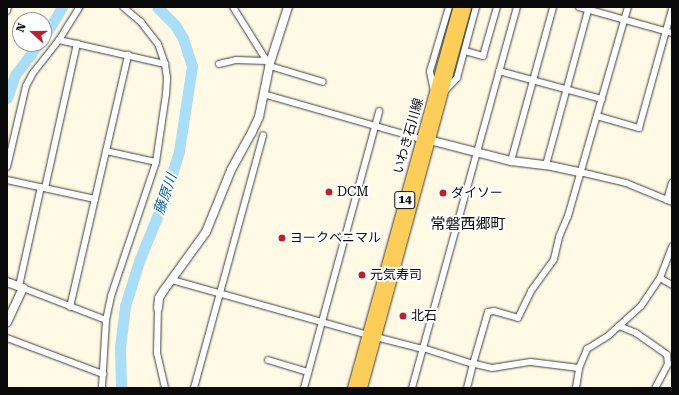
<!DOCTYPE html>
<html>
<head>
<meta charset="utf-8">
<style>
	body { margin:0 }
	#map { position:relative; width:679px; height:395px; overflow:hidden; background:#fff9e6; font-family:"Roboto Serif","Noto Sans JP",serif }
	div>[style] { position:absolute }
	.river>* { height:11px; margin:-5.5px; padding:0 5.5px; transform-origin:5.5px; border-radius:5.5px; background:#aaddf7 }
	.roads { filter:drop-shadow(0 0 1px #3d3d3d) drop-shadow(0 0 1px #3d3d3d) }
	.minor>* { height:6px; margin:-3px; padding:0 3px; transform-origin:3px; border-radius:3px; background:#fff }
	.tertiary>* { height:8px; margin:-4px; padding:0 4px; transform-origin:4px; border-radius:4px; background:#fff }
	.primary>* { height:10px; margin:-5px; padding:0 5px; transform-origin:5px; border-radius:5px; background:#fcce59 }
	.dots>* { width:11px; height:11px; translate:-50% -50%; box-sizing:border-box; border:2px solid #fff; border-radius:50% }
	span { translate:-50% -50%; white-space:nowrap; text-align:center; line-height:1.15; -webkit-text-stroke:4px #fff; paint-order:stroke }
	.shield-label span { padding:1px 3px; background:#fff; border:1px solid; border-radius:3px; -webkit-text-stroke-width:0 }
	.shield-label { font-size:12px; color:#0a0a0a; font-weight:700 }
	.street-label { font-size:13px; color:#0a0a0a }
	.poi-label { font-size:13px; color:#0a0a0a }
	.left { translate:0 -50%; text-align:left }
	.water-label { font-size:14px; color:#12659c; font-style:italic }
	.quarter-label { font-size:15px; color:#0a0a0a }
	.frame { position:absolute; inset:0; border:8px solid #0a0a0a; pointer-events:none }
	.north { position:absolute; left:12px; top:12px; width:40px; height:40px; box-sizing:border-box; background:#fff; border:1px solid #9d9d9d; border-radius:50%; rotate:291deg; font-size:11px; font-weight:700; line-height:16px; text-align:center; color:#0a0a0a }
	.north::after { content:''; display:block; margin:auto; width:14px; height:18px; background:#bb202d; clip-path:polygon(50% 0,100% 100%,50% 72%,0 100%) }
</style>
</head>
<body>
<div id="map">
	<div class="river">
		<i style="left:44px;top:37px;width:35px;rotate:-59deg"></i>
		<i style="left:7px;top:98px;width:24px;rotate:-71deg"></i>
		<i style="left:15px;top:75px;width:39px;rotate:-53deg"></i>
		<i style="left:121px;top:388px;width:41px;rotate:-91.4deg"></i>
		<i style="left:120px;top:347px;width:41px;rotate:-83deg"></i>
		<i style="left:125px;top:306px;width:47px;rotate:-72.7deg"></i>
		<i style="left:139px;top:261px;width:69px;rotate:-67.9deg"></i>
		<i style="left:165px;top:197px;width:48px;rotate:-73.1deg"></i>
		<i style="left:179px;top:151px;width:86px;rotate:-81.3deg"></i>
		<i style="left:192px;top:66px;width:29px;rotate:-108deg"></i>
		<i style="left:183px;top:38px;width:15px;rotate:-122deg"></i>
		<i style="left:175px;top:25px;width:25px;rotate:-135deg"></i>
	</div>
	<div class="roads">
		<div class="minor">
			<i style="left:233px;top:7px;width:70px;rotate:57.9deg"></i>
			<i style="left:270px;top:66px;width:55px;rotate:16.8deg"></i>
			<i style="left:579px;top:7px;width:97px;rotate:15.6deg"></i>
			<i style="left:7px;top:11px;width:4px;rotate:-76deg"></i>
			<i style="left:59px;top:40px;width:109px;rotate:12.8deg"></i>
			<i style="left:465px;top:51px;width:19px;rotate:16deg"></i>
			<i style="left:483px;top:56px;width:51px;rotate:-74.1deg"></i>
			<i style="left:219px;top:64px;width:17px;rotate:-13deg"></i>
			<i style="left:236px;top:60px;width:31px;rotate:2deg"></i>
			<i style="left:499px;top:71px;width:107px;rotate:15.2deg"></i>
			<i style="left:434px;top:92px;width:21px;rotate:-101deg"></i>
			<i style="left:430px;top:71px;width:67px;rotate:-73.5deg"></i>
			<i style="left:443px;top:93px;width:21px;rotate:-47deg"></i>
			<i style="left:457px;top:78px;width:73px;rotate:-75deg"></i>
			<i style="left:263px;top:94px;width:168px;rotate:15.9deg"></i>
			<i style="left:597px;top:116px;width:44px;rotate:15.9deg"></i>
			<i style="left:639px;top:128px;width:123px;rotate:-74.5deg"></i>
			<i style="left:106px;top:151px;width:51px;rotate:12.4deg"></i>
			<i style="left:511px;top:161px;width:160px;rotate:-74.7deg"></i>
			<i style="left:546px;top:165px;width:164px;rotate:-74.8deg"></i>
			<i style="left:7px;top:167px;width:83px;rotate:-76.8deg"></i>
			<i style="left:26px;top:86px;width:15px;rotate:-62deg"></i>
			<i style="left:33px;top:73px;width:42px;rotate:-51.8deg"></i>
			<i style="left:59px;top:40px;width:39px;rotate:-58deg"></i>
			<i style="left:580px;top:172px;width:47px;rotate:13.4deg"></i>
			<i style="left:626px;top:183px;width:50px;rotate:22.4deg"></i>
			<i style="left:7px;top:180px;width:90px;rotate:12.2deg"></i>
			<i style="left:45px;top:188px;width:148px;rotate:-77.5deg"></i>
			<i style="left:667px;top:200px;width:18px;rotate:-74deg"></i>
			<i style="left:660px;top:278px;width:14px;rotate:30deg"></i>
			<i style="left:172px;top:280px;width:204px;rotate:15.7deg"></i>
			<i style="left:368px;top:335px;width:53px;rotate:14.3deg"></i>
			<i style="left:419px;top:348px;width:4px"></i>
			<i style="left:423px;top:348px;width:52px;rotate:17.7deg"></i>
			<i style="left:473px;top:364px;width:54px;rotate:-73.9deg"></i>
			<i style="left:488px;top:312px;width:6px;rotate:-9deg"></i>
			<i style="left:494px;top:311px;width:25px;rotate:16deg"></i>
			<i style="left:518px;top:318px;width:30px;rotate:-64deg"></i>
			<i style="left:531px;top:291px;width:39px;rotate:-54deg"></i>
			<i style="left:554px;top:259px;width:23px;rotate:-77deg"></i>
			<i style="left:559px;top:237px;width:23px;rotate:-67deg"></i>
			<i style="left:568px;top:216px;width:217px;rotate:-74deg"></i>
			<i style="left:19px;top:286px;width:101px;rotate:-77.5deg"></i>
			<i style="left:23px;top:288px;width:89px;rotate:21.1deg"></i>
			<i style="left:106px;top:320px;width:68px;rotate:93.4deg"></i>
			<i style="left:70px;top:307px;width:259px;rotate:-77deg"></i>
			<i style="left:158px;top:308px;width:45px;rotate:91.3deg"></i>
			<i style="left:157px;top:353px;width:36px;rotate:77deg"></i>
			<i style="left:106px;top:320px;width:25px;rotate:-78deg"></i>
			<i style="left:111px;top:296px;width:141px;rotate:-71.4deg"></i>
			<i style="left:156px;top:162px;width:69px;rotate:-81.6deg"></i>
			<i style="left:166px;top:94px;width:16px;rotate:-86deg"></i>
			<i style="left:167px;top:78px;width:14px;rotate:-98deg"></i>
			<i style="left:165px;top:64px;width:21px;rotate:-109deg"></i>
			<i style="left:158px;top:44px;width:28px;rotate:-128deg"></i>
			<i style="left:141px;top:22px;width:23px;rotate:-140deg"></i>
			<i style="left:619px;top:326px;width:18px;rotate:22deg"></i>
			<i style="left:636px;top:333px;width:38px;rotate:35deg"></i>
			<i style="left:667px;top:355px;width:9px;rotate:84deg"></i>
			<i style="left:668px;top:364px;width:27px;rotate:118deg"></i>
			<i style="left:7px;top:338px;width:103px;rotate:20.6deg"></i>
			<i style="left:268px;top:360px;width:42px;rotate:16.7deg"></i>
			<i style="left:194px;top:388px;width:262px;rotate:-74.7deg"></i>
			<i style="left:304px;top:388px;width:287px;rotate:-74.8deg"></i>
			<i style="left:412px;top:388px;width:395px;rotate:-74.6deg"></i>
			<i style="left:467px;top:388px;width:25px;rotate:-76deg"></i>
			<i style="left:473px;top:364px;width:2px"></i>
			<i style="left:475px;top:364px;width:17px;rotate:13deg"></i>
			<i style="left:492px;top:368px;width:39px;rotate:-9deg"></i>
			<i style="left:531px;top:362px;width:48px;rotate:7.1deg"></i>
			<i style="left:576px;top:388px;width:20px;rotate:-81deg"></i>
			<i style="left:579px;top:368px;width:21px;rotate:-67deg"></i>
			<i style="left:587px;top:349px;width:26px;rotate:-32deg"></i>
			<i style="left:609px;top:335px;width:43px;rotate:-42.2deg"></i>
			<i style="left:641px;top:306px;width:34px;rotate:-56deg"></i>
			<i style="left:660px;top:278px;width:34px;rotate:-69deg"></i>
		</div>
		<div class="tertiary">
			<i style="left:429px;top:140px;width:85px;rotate:14.4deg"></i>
			<i style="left:511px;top:161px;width:35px;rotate:7deg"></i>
			<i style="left:546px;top:165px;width:35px;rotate:12deg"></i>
			<i style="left:7px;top:282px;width:17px;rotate:21deg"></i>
			<i style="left:23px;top:288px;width:38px;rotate:115deg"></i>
			<i style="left:158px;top:308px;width:10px;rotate:-84deg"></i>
			<i style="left:159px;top:298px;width:9px;rotate:-58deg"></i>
			<i style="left:164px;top:290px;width:72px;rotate:-54.1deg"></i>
			<i style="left:206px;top:232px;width:67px;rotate:-68deg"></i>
			<i style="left:231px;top:170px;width:43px;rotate:-61.1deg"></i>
			<i style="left:252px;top:132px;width:17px;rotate:-65deg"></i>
			<i style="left:259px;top:117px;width:55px;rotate:-78.5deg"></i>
			<i style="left:270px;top:63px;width:59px;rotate:-72.2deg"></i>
		</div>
		<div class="primary">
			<i style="left:353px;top:388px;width:395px;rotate:-74.5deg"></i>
			<i style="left:362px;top:388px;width:395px;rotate:-74.7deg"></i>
		</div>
	</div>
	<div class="dots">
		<i style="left:329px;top:192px;background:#bb202d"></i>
		<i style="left:443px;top:193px;background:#bb202d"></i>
		<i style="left:282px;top:238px;background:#bb202d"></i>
		<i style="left:362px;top:275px;background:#bb202d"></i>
		<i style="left:403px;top:316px;background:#bb202d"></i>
	</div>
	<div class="shield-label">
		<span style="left:405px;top:200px">14</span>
	</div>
	<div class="street-label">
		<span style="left:409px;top:136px;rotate:-74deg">いわき石川線</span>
	</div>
	<div class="poi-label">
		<span class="left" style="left:337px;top:192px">DCM</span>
		<span class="left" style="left:451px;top:193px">ダイソー</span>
		<span class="left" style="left:290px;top:238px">ヨークベニマル</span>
		<span class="left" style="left:370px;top:275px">元気寿司</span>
		<span class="left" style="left:411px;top:316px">北石</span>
	</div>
	<div class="water-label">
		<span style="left:165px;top:194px;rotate:-71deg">藤原川</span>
	</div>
	<div class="quarter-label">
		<span style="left:468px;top:225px">常磐西郷町</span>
	</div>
	<div class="frame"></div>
	<div class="north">N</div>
</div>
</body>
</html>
